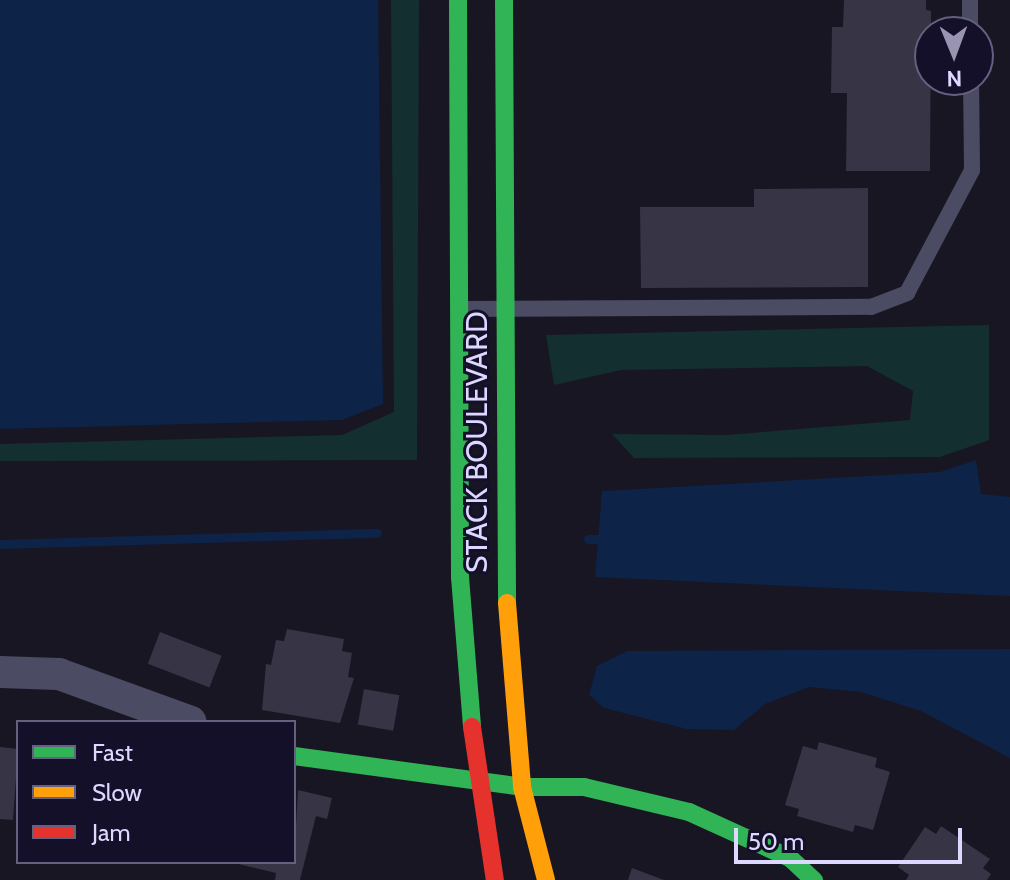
<!DOCTYPE html>
<html>
<head>
<meta charset="utf-8">
<style>
	body { margin:0 }
	#map { position:relative; width:1010px; height:880px; overflow:hidden; background:#181623; font-family:Cabin,sans-serif }
	div>[style] { position:absolute }
	.green>* { inset:0; background:#142f30 }
	.water>* { inset:0; background:#0d2348 }
	.stream>* { height:9px; margin:-4.5px; padding:0 4.5px; transform-origin:4.5px; border-radius:4.5px; background:#0d2348 }
	.building>* { inset:0; background:#363445; transform-origin:0 0 }
	.lane>* { height:16px; margin:-8px; padding:0 8px; transform-origin:8px; border-radius:8px; background:#4c4b64 }
	.street>* { height:32px; margin:-16px; padding:0 16px; transform-origin:16px; border-radius:16px; background:#4c4b64 }
	.fast>* { height:18px; margin:-9px; padding:0 9px; transform-origin:9px; border-radius:9px; background:#30b455 }
	.slow>* { height:18px; margin:-9px; padding:0 9px; transform-origin:9px; border-radius:9px; background:#ff9f0a }
	.jam>* { height:18px; margin:-9px; padding:0 9px; transform-origin:9px; border-radius:9px; background:#e5322d }
	span { translate:-50% -50%; white-space:nowrap; text-align:center; line-height:1.15; -webkit-text-stroke:6px #141029; paint-order:stroke }
	.street-label { font-size:30px; color:#ddd8ff }
	.legend { position:absolute; left:16px; top:720px; width:280px; height:144px; box-sizing:border-box; background:#141029; border:2px solid #64607f; margin:0; padding:10px 14px; list-style:none; font-size:24px; color:#ddd8ff }
	.legend li { display:flex; align-items:center; gap:16px; height:40px }
	.legend b { width:40px; border:2px solid #64607f }
	.north { position:absolute; left:914px; top:16px; width:80px; height:80px; box-sizing:border-box; background:#141029; border:2px solid #64607f; border-radius:50%; rotate:179deg; font-size:22px; font-weight:700; line-height:32px; text-align:center; color:#ddd8ff }
	.north::after { content:''; display:block; margin:auto; width:28px; height:36px; background:#9894b2; clip-path:polygon(50% 0,100% 100%,50% 72%,0 100%) }
	.scale { position:absolute; left:734px; top:828px; width:228px; height:36px; box-sizing:border-box; border:4px solid #ddd8ff; border-top:0; padding-left:10px; font-size:24px; line-height:28px; white-space:nowrap; color:#ddd8ff; -webkit-text-stroke:6px #141029; paint-order:stroke }
</style>
</head>
<body>
<div id="map">
	<div class="green">
		<i style="clip-path:polygon(391px 0,419px 0,417px 460px,0 461px,0 444px,342px 435px,394px 412px)"></i>
		<i style="clip-path:polygon(989px 325px,989px 440px,940px 457px,634px 458px,612px 434px,726px 435px,910px 420px,913px 391px,867px 366px,621px 370px,554px 385px,546px 335px)"></i>
	</div>
	<div class="water">
		<i style="clip-path:polygon(0 0,378px 0,383px 404px,342px 420px,0 429px)"></i>
		<i style="clip-path:polygon(976px 460px,981px 494px,1010px 497px,1010px 596px,595px 577px,602px 491px,940px 472px)"></i>
		<i style="clip-path:polygon(1010px 649px,1010px 758px,921px 711px,861px 692px,809px 687px,765px 704px,734px 730px,687px 729px,604px 708px,589px 695px,597px 666px,627px 651px)"></i>
	</div>
	<div class="stream">
		<i style="left:588px;top:539px;width:20px"></i>
		<i style="left:0;top:544px;width:377px;rotate:-1.7deg"></i>
	</div>
	<div class="building">
		<i style="clip-path:polygon(844px 0,926px 0,926px 10px,931px 11px,930px 171px,846px 171px,847px 93px,831px 93px,832px 27px,843px 27px)"></i>
		<i style="clip-path:polygon(868px 188px,868px 287px,641px 288px,640px 207px,754px 207px,754px 189px)"></i>
		<i style="clip-path:polygon(287px 629px,344px 639px,342px 651px,352px 653px,348px 677px,354px 678px,340px 723px,262px 710px,266px 664px,271px 665px,276px 640px,284px 641px)"></i>
		<i style="left:160px;top:632px;width:66px;height:34px;rotate:21deg"></i>
		<i style="left:364px;top:689px;width:36px;height:36px;rotate:10deg"></i>
		<i style="clip-path:polygon(819px 742px,877px 758px,875px 767px,890px 772px,873px 830px,855px 825px,853px 832px,797px 816px,799px 809px,785px 805px,803px 746px,817px 750px)"></i>
		<i style="clip-path:polygon(0 747px,18px 749px,13px 820px,0 819px)"></i>
		<i style="clip-path:polygon(298px 790px,332px 798px,327px 819px,316px 816px,300px 880px,275px 880px,276px 873px,234px 863px,294px 862px)"></i>
		<i style="clip-path:polygon(941px 826px,990px 859px,983px 868px,991px 874px,987px 880px,906px 880px,909px 875px,898px 867px,925px 827px,936px 834px)"></i>
		<i style="clip-path:polygon(632px 868px,664px 880px,628px 880px)"></i>
	</div>
	<div class="lane">
		<i style="left:970px;top:0;width:32px;rotate:90deg"></i>
		<i style="left:460px;top:309px;width:411px;rotate:-0.3deg"></i>
		<i style="left:871px;top:307px;width:39px;rotate:-21deg"></i>
		<i style="left:907px;top:293px;width:139px;rotate:-62.1deg"></i>
		<i style="left:972px;top:170px;width:90px;rotate:-90.6deg"></i>
	</div>
	<div class="street">
		<i style="left:0;top:672px;width:59px;rotate:1.9deg"></i>
		<i style="left:59px;top:674px;width:140px;rotate:20deg"></i>
	</div>
	<div class="fast">
		<i style="left:458px;top:0;width:577px;rotate:89.8deg"></i>
		<i style="left:460px;top:577px;width:150px;rotate:85.4deg"></i>
		<i style="left:504px;top:0;width:603px;rotate:89.71deg"></i>
		<i style="left:294px;top:756px;width:230px;rotate:7.7deg"></i>
		<i style="left:522px;top:787px;width:62px"></i>
		<i style="left:584px;top:787px;width:108px;rotate:13.4deg"></i>
		<i style="left:689px;top:812px;width:111px;rotate:24.5deg"></i>
		<i style="left:790px;top:858px;width:33px;rotate:43deg"></i>
	</div>
	<div class="slow">
		<i style="left:507px;top:603px;width:185px;rotate:85.3deg"></i>
		<i style="left:522px;top:787px;width:96px;rotate:75.5deg"></i>
	</div>
	<div class="jam">
		<i style="left:472px;top:727px;width:155px;rotate:81.5deg"></i>
	</div>
	<div class="street-label">
		<span style="left:477px;top:442px;rotate:-90deg">STACK BOULEVARD</span>
	</div>
	<ul class="legend">
	<li><b style="height:10px;background:#30b455"></b>Fast</li>
	<li><b style="height:10px;background:#ff9f0a"></b>Slow</li>
	<li><b style="height:10px;background:#e5322d"></b>Jam</li>
	</ul>
	<div class="north">N</div>
	<div class="scale">50 m</div>
</div>
</body>
</html>
